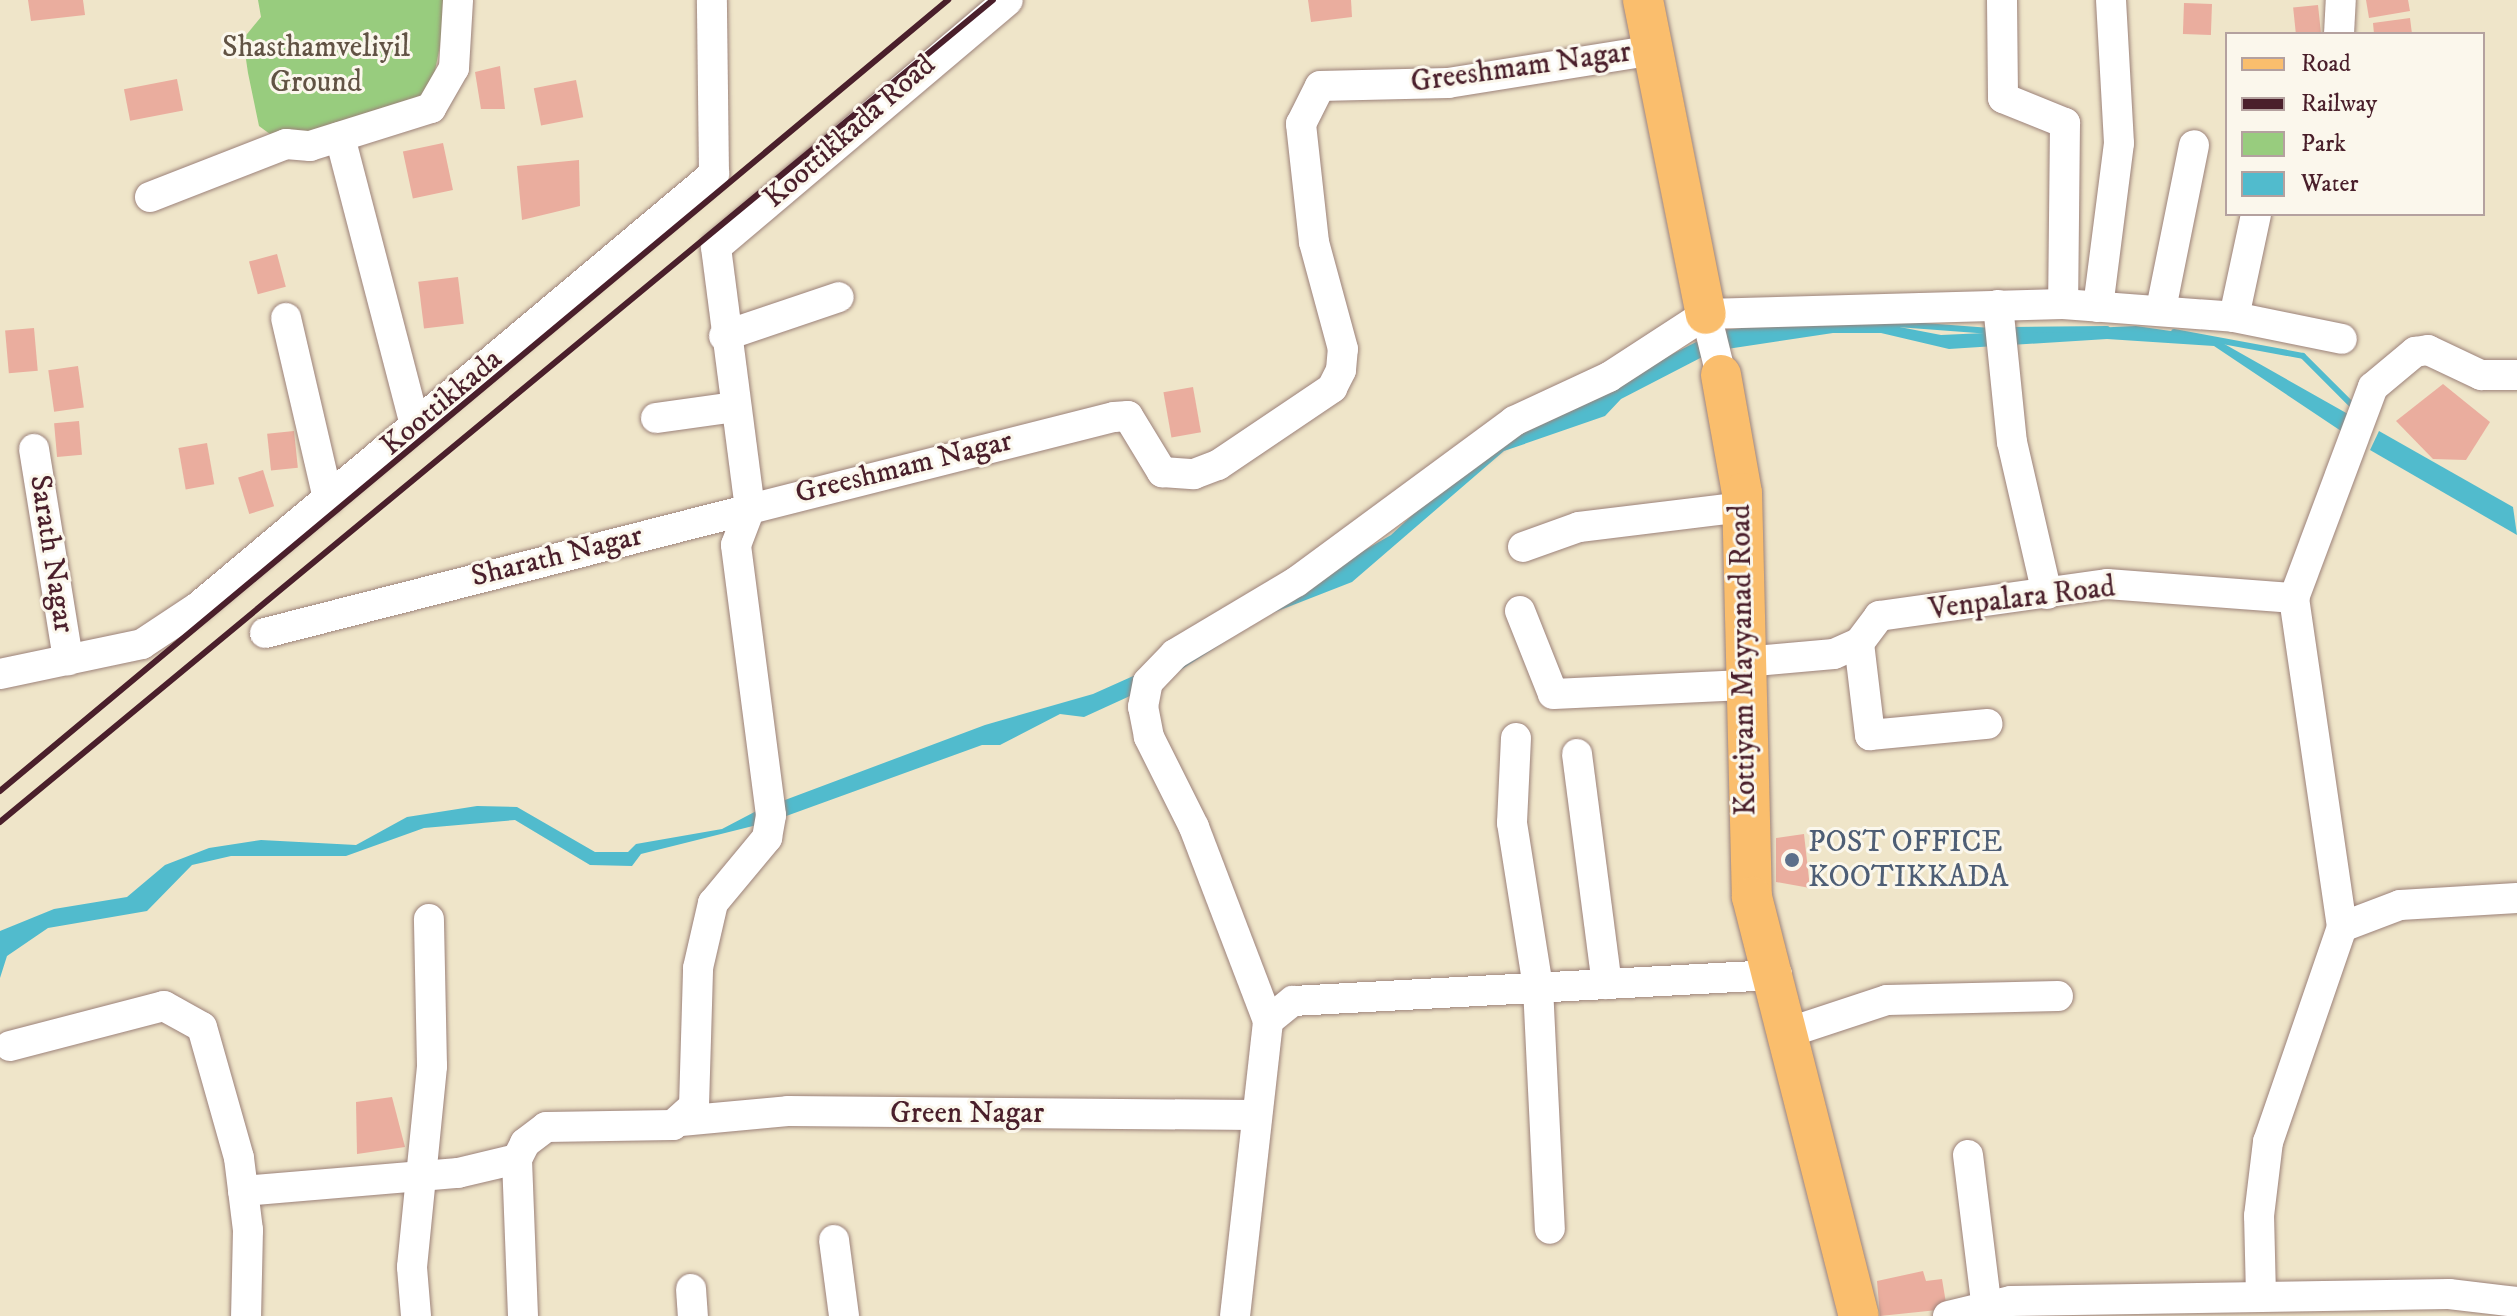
<!DOCTYPE html>
<html>
<head>
<meta charset="utf-8">
<style>
	body { margin:0 }
	#map { position:relative; width:2517px; height:1316px; overflow:hidden; background:#efe5c9; font-family:"IM FELL DW Pica",serif }
	div>[style] { position:absolute }
	.green>* { inset:0; background:#98cc7e }
	.water>* { inset:0; background:#51bbcd }
	.stream>* { height:6px; margin:-3px; padding:0 3px; transform-origin:3px; border-radius:3px; background:#51bbcd }
	.building>* { inset:0; background:#eaad9e; transform-origin:0 0 }
	.roads { filter:drop-shadow(0 0 2px #9c827a) drop-shadow(0 0 2px #9c827a) }
	.minor>* { height:30px; margin:-15px; padding:0 15px; transform-origin:15px; border-radius:15px; background:#fff }
	.major>* { height:40px; margin:-20px; padding:0 20px; transform-origin:20px; border-radius:20px; background:#fabe6d }
	.rail>* { height:6px; margin:-3px; padding:0 3px; transform-origin:3px; border-radius:3px; background:#4a1f2b }
	.dots>* { width:22px; height:22px; translate:-50% -50%; box-sizing:border-box; border:4px solid #fbf7ec; border-radius:50% }
	span { translate:-50% -50%; white-space:nowrap; text-align:center; line-height:1.15; -webkit-text-stroke:6px #fbf7ec; paint-order:stroke }
	.park-label { font-size:30px; color:#615344 }
	.street-label { font-size:30px; color:#4a1f2b }
	.service-label { font-size:30px; color:#4e5e75 }
	.left { translate:0 -50%; text-align:left }
	.legend { position:absolute; left:2225px; top:32px; width:260px; height:184px; box-sizing:border-box; background:#fbf7ec; border:2px solid #b4a19f; margin:0; padding:10px 14px; list-style:none; font-size:24px; color:#4a1f2b }
	.legend li { display:flex; align-items:center; gap:16px; height:40px }
	.legend b { width:40px; border:2px solid #b4a19f }
</style>
</head>
<body>
<div id="map">
	<div class="green">
		<i style="clip-path:polygon(258px 0,449px 0,430px 96px,278px 140px,259px 126px,248px 73px,243px 39px,261px 17px)"></i>
	</div>
	<div class="water">
		<i style="clip-path:polygon(1853px 318px,1941px 335px,2136px 326px,2212px 337px,2371px 427px,2359px 443px,2214px 346px,2107px 339px,1949px 349px,1881px 333px,1833px 333px,1727px 349px,1720px 330px)"></i>
		<i style="clip-path:polygon(1704px 338px,1708px 354px,1621px 399px,1605px 416px,1504px 451px,1352px 582px,1265px 616px,1165px 680px,1084px 717px,1060px 714px,1000px 745px,982px 745px,778px 819px,777px 803px,985px 725px,1093px 694px,1187px 652px,1391px 535px,1481px 451px)"></i>
		<i style="clip-path:polygon(2379px 431px,2513px 507px,2517px 535px,2370px 450px)"></i>
		<i style="clip-path:polygon(477px 806px,517px 807px,595px 852px,628px 852px,636px 844px,722px 829px,764px 807px,765px 823px,641px 854px,632px 866px,590px 865px,515px 820px,424px 828px,346px 856px,231px 856px,192px 865px,147px 911px,48px 928px,7px 956px,0 978px,0 931px,54px 909px,127px 897px,165px 865px,209px 848px,261px 840px,356px 845px,407px 817px)"></i>
	</div>
	<div class="stream">
		<i style="left:1884px;top:323px;width:107px;rotate:4.3deg"></i>
		<i style="left:2011px;top:330px;width:96px;rotate:-0.6deg"></i>
		<i style="left:2174px;top:332px;width:131px;rotate:10.5deg"></i>
		<i style="left:2303px;top:356px;width:74px;rotate:45deg"></i>
	</div>
	<div class="building">
		<i style="clip-path:polygon(28px 0,83px 0,85px 15px,31px 21px)"></i>
		<i style="clip-path:polygon(1308px 0,1351px 0,1352px 17px,1311px 22px)"></i>
		<i style="clip-path:polygon(2366px 0,2408px 0,2410px 11px,2369px 18px)"></i>
		<i style="left:2184px;top:3px;width:28px;height:31px;rotate:2deg"></i>
		<i style="left:2318px;top:5px;width:29px;height:25px;rotate:84deg"></i>
		<i style="clip-path:polygon(2410px 18px,2412px 34px,2374px 34px,2373px 23px)"></i>
		<i style="clip-path:polygon(500px 66px,505px 109px,481px 109px,475px 72px)"></i>
		<i style="left:177px;top:79px;width:32px;height:54px;rotate:79deg"></i>
		<i style="left:576px;top:80px;width:38px;height:43px;rotate:79deg"></i>
		<i style="left:443px;top:143px;width:48px;height:41px;rotate:78deg"></i>
		<i style="clip-path:polygon(579px 160px,580px 206px,522px 220px,517px 166px)"></i>
		<i style="left:277px;top:254px;width:34px;height:29px;rotate:75deg"></i>
		<i style="left:458px;top:277px;width:47px;height:40px;rotate:83deg"></i>
		<i style="left:34px;top:328px;width:43px;height:29px;rotate:85deg"></i>
		<i style="left:78px;top:366px;width:42px;height:30px;rotate:82deg"></i>
		<i style="clip-path:polygon(2443px 384px,2490px 422px,2466px 460px,2433px 459px,2396px 421px)"></i>
		<i style="left:1193px;top:387px;width:46px;height:30px;rotate:80deg"></i>
		<i style="left:79px;top:421px;width:34px;height:25px;rotate:85deg"></i>
		<i style="left:294px;top:431px;width:37px;height:27px;rotate:84deg"></i>
		<i style="left:207px;top:443px;width:42px;height:29px;rotate:80deg"></i>
		<i style="left:263px;top:470px;width:38px;height:26px;rotate:73deg"></i>
		<i style="clip-path:polygon(1804px 834px,1810px 888px,1776px 882px,1776px 838px)"></i>
		<i style="clip-path:polygon(392px 1097px,405px 1147px,357px 1154px,356px 1102px)"></i>
		<i style="clip-path:polygon(1923px 1271px,1926px 1281px,1942px 1279px,1947px 1309px,1880px 1316px,1877px 1281px)"></i>
	</div>
	<div class="roads">
		<div class="minor">
			<i style="left:2002px;top:0;width:98px;rotate:89.4deg"></i>
			<i style="left:2003px;top:98px;width:67px;rotate:22deg"></i>
			<i style="left:2065px;top:123px;width:181px;rotate:90.6deg"></i>
			<i style="left:2339px;top:34px;width:34px;rotate:-87deg"></i>
			<i style="left:340px;top:137px;width:298px;rotate:75.4deg"></i>
			<i style="left:150px;top:197px;width:146px;rotate:-21.3deg"></i>
			<i style="left:286px;top:144px;width:24px;rotate:5deg"></i>
			<i style="left:310px;top:146px;width:127px;rotate:-17.4deg"></i>
			<i style="left:431px;top:108px;width:46px;rotate:-60.1deg"></i>
			<i style="left:454px;top:68px;width:68px;rotate:-86.6deg"></i>
			<i style="left:1998px;top:305px;width:138px;rotate:84.2deg"></i>
			<i style="left:2012px;top:442px;width:156px;rotate:77deg"></i>
			<i style="left:2098px;top:307px;width:165px;rotate:-82.7deg"></i>
			<i style="left:2119px;top:143px;width:143px;rotate:-93.2deg"></i>
			<i style="left:2161px;top:309px;width:167px;rotate:-78.6deg"></i>
			<i style="left:1706px;top:314px;width:63px;rotate:76.2deg"></i>
			<i style="left:2234px;top:317px;width:105px;rotate:-77.9deg"></i>
			<i style="left:286px;top:318px;width:186px;rotate:76.9deg"></i>
			<i style="left:724px;top:336px;width:121px;rotate:-18.7deg"></i>
			<i style="left:656px;top:418px;width:80px;rotate:-7.9deg"></i>
			<i style="left:34px;top:449px;width:214px;rotate:80.8deg"></i>
			<i style="left:1523px;top:547px;width:59px;rotate:-19.7deg"></i>
			<i style="left:1579px;top:527px;width:164px;rotate:-7deg"></i>
			<i style="left:1520px;top:611px;width:89px;rotate:68.3deg"></i>
			<i style="left:1553px;top:694px;width:192px;rotate:-2.7deg"></i>
			<i style="left:265px;top:633px;width:501px;rotate:-14.34deg"></i>
			<i style="left:750px;top:509px;width:264px;rotate:-97.4deg"></i>
			<i style="left:716px;top:247px;width:382px;rotate:-40.2deg"></i>
			<i style="left:1859px;top:643px;width:93px;rotate:83.2deg"></i>
			<i style="left:1870px;top:735px;width:118px;rotate:-5.4deg"></i>
			<i style="left:1744px;top:662px;width:90px;rotate:-5.1deg"></i>
			<i style="left:1834px;top:654px;width:27px;rotate:-24deg"></i>
			<i style="left:1859px;top:643px;width:34px;rotate:-53deg"></i>
			<i style="left:1879px;top:616px;width:230px;rotate:-8deg"></i>
			<i style="left:2107px;top:584px;width:188px;rotate:4.3deg"></i>
			<i style="left:0;top:674px;width:145px;rotate:-11.9deg"></i>
			<i style="left:142px;top:644px;width:67px;rotate:-33.5deg"></i>
			<i style="left:198px;top:607px;width:674px;rotate:-40deg"></i>
			<i style="left:714px;top:174px;width:174px;rotate:-90.7deg"></i>
			<i style="left:1516px;top:738px;width:85px;rotate:92.7deg"></i>
			<i style="left:1512px;top:823px;width:166px;rotate:81deg"></i>
			<i style="left:1538px;top:987px;width:242px;rotate:87.2deg"></i>
			<i style="left:1577px;top:754px;width:232px;rotate:82.6deg"></i>
			<i style="left:2342px;top:927px;width:62px;rotate:-20.8deg"></i>
			<i style="left:2400px;top:905px;width:117px;rotate:-3.4deg"></i>
			<i style="left:1268px;top:1021px;width:32px;rotate:-39deg"></i>
			<i style="left:1293px;top:1001px;width:485px;rotate:-3.1deg"></i>
			<i style="left:1790px;top:1032px;width:102px;rotate:-18.3deg"></i>
			<i style="left:1887px;top:1000px;width:171px;rotate:-1.3deg"></i>
			<i style="left:10px;top:1046px;width:159px;rotate:-14.6deg"></i>
			<i style="left:164px;top:1006px;width:43px;rotate:28.9deg"></i>
			<i style="left:202px;top:1027px;width:136px;rotate:74.2deg"></i>
			<i style="left:239px;top:1158px;width:73px;rotate:82.9deg"></i>
			<i style="left:248px;top:1230px;width:86px;rotate:91.3deg"></i>
			<i style="left:681px;top:1121px;width:107px;rotate:-5.3deg"></i>
			<i style="left:788px;top:1111px;width:466px;rotate:0.5deg"></i>
			<i style="left:1968px;top:1155px;width:156px;rotate:83deg"></i>
			<i style="left:243px;top:1191px;width:216px;rotate:-4.8deg"></i>
			<i style="left:458px;top:1173px;width:61px;rotate:-13.3deg"></i>
			<i style="left:834px;top:1240px;width:77px;rotate:82.5deg"></i>
			<i style="left:691px;top:1289px;width:27px;rotate:86deg"></i>
			<i style="left:2261px;top:1296px;width:80px;rotate:-91.4deg"></i>
			<i style="left:2259px;top:1216px;width:75px;rotate:-83.1deg"></i>
			<i style="left:2268px;top:1142px;width:227px;rotate:-71deg"></i>
			<i style="left:2342px;top:927px;width:332px;rotate:-98.3deg"></i>
			<i style="left:2294px;top:598px;width:225px;rotate:-69.5deg"></i>
			<i style="left:2373px;top:387px;width:55px;rotate:-39.8deg"></i>
			<i style="left:2415px;top:352px;width:13px;rotate:-9deg"></i>
			<i style="left:2428px;top:350px;width:59px;rotate:25.3deg"></i>
			<i style="left:2481px;top:375px;width:36px"></i>
			<i style="left:416px;top:1316px;width:49px;rotate:-94.7deg"></i>
			<i style="left:412px;top:1267px;width:202px;rotate:-84.3deg"></i>
			<i style="left:432px;top:1066px;width:147px;rotate:-91.2deg"></i>
			<i style="left:523px;top:1316px;width:157px;rotate:-92.2deg"></i>
			<i style="left:517px;top:1159px;width:18px;rotate:-63deg"></i>
			<i style="left:525px;top:1143px;width:26px;rotate:-37deg"></i>
			<i style="left:546px;top:1127px;width:127px;rotate:-0.9deg"></i>
			<i style="left:673px;top:1125px;width:28px;rotate:-42deg"></i>
			<i style="left:694px;top:1106px;width:138px;rotate:-88.3deg"></i>
			<i style="left:698px;top:968px;width:67px;rotate:-77deg"></i>
			<i style="left:713px;top:903px;width:85px;rotate:-50.3deg"></i>
			<i style="left:767px;top:838px;width:23px;rotate:-80deg"></i>
			<i style="left:771px;top:815px;width:272px;rotate:-97.4deg"></i>
			<i style="left:736px;top:545px;width:39px;rotate:-69deg"></i>
			<i style="left:750px;top:509px;width:375px;rotate:-14.2deg"></i>
			<i style="left:1114px;top:417px;width:14px;rotate:-4deg"></i>
			<i style="left:1128px;top:416px;width:66px;rotate:58.7deg"></i>
			<i style="left:1162px;top:472px;width:32px;rotate:4deg"></i>
			<i style="left:1194px;top:474px;width:26px;rotate:-21deg"></i>
			<i style="left:1218px;top:465px;width:138px;rotate:-34deg"></i>
			<i style="left:1332px;top:388px;width:20px;rotate:-63deg"></i>
			<i style="left:1341px;top:370px;width:21px;rotate:-85deg"></i>
			<i style="left:1343px;top:349px;width:111px;rotate:-105.2deg"></i>
			<i style="left:1314px;top:242px;width:119px;rotate:-96.3deg"></i>
			<i style="left:1301px;top:124px;width:42px;rotate:-63.4deg"></i>
			<i style="left:1320px;top:86px;width:128px;rotate:-1.3deg"></i>
			<i style="left:1448px;top:83px;width:209px;rotate:-9.1deg"></i>
			<i style="left:1235px;top:1316px;width:297px;rotate:-83.6deg"></i>
			<i style="left:1268px;top:1021px;width:208px;rotate:-110.9deg"></i>
			<i style="left:1194px;top:827px;width:101px;rotate:-116.6deg"></i>
			<i style="left:1149px;top:737px;width:31px;rotate:-101deg"></i>
			<i style="left:1143px;top:707px;width:25px;rotate:-79deg"></i>
			<i style="left:1148px;top:682px;width:39px;rotate:-46deg"></i>
			<i style="left:1175px;top:654px;width:141px;rotate:-30.8deg"></i>
			<i style="left:1296px;top:582px;width:271px;rotate:-36.4deg"></i>
			<i style="left:1514px;top:421px;width:105px;rotate:-24.9deg"></i>
			<i style="left:1609px;top:377px;width:116px;rotate:-33deg"></i>
			<i style="left:1706px;top:314px;width:357px;rotate:-1.6deg"></i>
			<i style="left:2063px;top:304px;width:171px;rotate:4.3deg"></i>
			<i style="left:2234px;top:317px;width:110px;rotate:11.5deg"></i>
			<i style="left:1948px;top:1316px;width:65px;rotate:-13.4deg"></i>
			<i style="left:2011px;top:1301px;width:438px;rotate:-0.9deg"></i>
			<i style="left:2449px;top:1294px;width:68px;rotate:6.7deg"></i>
		</div>
		<div class="major">
			<i style="left:1643px;top:0;width:320px;rotate:78.7deg"></i>
			<i style="left:1721px;top:375px;width:120px;rotate:79.9deg"></i>
			<i style="left:1742px;top:493px;width:404px;rotate:88.6deg"></i>
			<i style="left:1752px;top:897px;width:432px;rotate:75.7deg"></i>
		</div>
	</div>
	<div class="rail">
		<i style="left:0;top:791px;width:1235px;rotate:-39.84deg"></i>
		<i style="left:0;top:822px;width:1289px;rotate:-39.62deg"></i>
	</div>
	<div class="dots">
		<i style="left:1792px;top:860px;background:#5c6f8a"></i>
	</div>
	<div class="park-label">
		<span style="left:316px;top:65px">Shasthamveliyil<br>Ground</span>
	</div>
	<div class="street-label">
		<span style="left:1521px;top:68px;rotate:-8deg">Greeshmam Nagar</span>
		<span style="left:850px;top:132px;rotate:-41deg">Koottikkada Road</span>
		<span style="left:442px;top:403px;rotate:-40deg">Koottikkada</span>
		<span style="left:904px;top:468px;rotate:-14deg">Greeshmam Nagar</span>
		<span style="left:51px;top:554px;rotate:81deg">Sarath Nagar</span>
		<span style="left:557px;top:557px;rotate:-14deg">Sharath Nagar</span>
		<span style="left:2022px;top:599px;rotate:-7deg">Venpalara Road</span>
		<span style="left:1744px;top:660px;rotate:-91deg">Kottiyam Mayyanad Road</span>
		<span style="left:967px;top:1114px">Green Nagar</span>
	</div>
	<div class="service-label">
		<span class="left" style="left:1808px;top:860px">POST OFFICE<br>KOOTIKKADA</span>
	</div>
	<ul class="legend">
	<li><b style="height:10px;background:#fabe6d"></b>Road</li>
	<li><b style="height:10px;background:#4a1f2b"></b>Railway</li>
	<li><b style="height:22px;background:#98cc7e"></b>Park</li>
	<li><b style="height:22px;background:#51bbcd"></b>Water</li>
	</ul>
</div>
</body>
</html>
